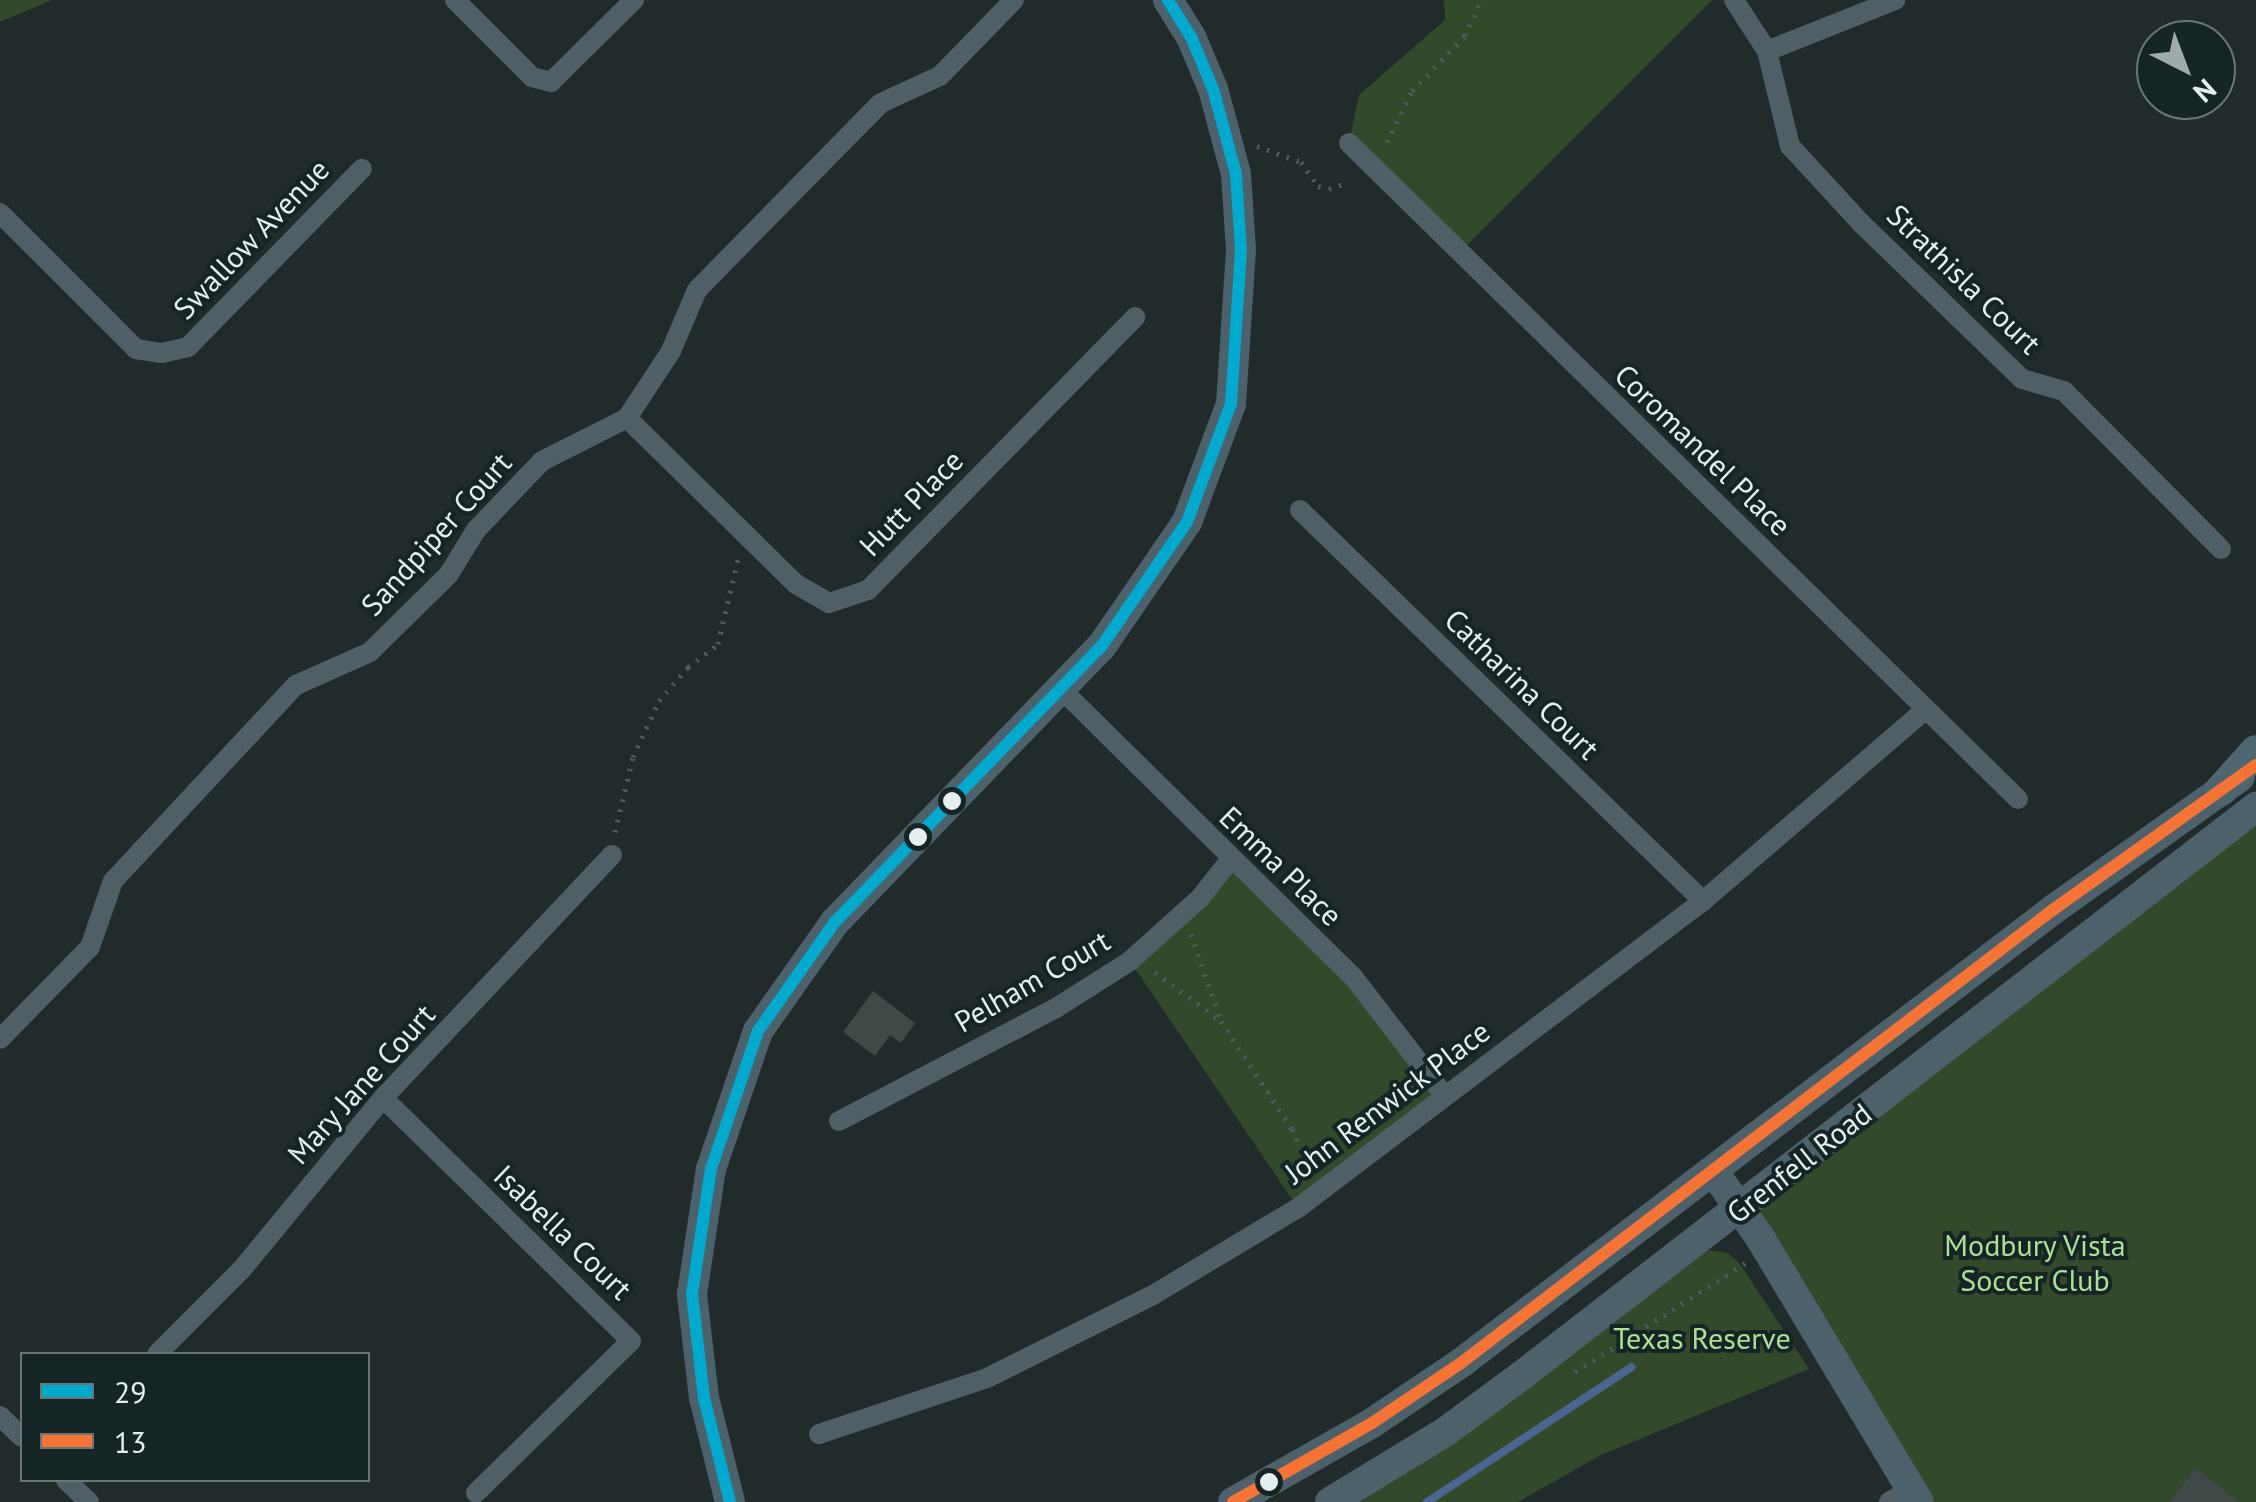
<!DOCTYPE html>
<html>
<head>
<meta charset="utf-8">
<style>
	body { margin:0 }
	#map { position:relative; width:2256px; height:1502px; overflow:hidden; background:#222b2b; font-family:"PT Sans",sans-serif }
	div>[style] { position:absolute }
	.green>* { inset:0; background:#32492a }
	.stream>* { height:8px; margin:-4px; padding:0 4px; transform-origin:4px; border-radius:4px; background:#4a6592 }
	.building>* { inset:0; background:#414848 }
	.path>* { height:5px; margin-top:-2.5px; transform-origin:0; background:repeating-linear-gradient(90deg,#4d5a5e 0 2.5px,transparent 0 10.5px) }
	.street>* { height:20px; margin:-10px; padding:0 10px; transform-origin:10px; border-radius:10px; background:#4f5f65 }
	.secondary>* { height:30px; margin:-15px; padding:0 15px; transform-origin:15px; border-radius:15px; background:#4c6169 }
	.primary>* { height:32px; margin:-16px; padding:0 16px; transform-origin:16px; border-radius:16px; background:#4d6671 }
	.bus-1>* { height:12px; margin:-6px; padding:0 6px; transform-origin:6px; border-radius:6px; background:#00a9ce }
	.bus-2>* { height:12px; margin:-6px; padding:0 6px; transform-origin:6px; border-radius:6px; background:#f57335 }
	.dots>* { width:28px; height:28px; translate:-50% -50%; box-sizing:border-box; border:5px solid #152526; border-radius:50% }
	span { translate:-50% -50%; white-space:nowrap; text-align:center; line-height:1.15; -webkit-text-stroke:8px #152526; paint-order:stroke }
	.street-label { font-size:30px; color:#e5eff0 }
	.park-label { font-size:30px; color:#abe095 }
	.legend { position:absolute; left:20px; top:1352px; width:350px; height:130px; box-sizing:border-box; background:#152526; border:2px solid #687677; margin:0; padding:12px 18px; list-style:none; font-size:30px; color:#e5eff0 }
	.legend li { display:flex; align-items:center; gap:20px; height:50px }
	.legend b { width:50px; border:2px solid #687677 }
	.north { position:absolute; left:2136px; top:20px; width:100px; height:100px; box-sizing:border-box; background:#152526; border:2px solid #687677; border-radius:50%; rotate:138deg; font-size:28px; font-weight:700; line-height:40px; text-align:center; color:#e5eff0 }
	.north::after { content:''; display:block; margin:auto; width:35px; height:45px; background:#a1aaab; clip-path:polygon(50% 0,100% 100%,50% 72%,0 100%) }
</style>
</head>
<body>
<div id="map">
	<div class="green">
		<i style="clip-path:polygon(0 0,52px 0,0 22px)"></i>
		<i style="clip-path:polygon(1444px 0,1712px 0,1459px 253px,1349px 143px,1359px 95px,1445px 20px)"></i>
		<i style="clip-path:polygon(2256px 807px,2256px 1502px,1919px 1502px,1740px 1209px)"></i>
		<i style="clip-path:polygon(1230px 860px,1354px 978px,1445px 1096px,1298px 1208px,1130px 961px)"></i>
		<i style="clip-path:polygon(1709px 1250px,1728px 1253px,1740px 1264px,1809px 1369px,1601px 1455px,1518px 1502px,1355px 1502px,1691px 1257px)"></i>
	</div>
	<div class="stream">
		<i style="left:1427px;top:1502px;width:245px;rotate:-33.4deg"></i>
	</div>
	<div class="building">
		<i style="clip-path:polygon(873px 991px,915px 1023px,901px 1043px,890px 1035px,875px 1056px,843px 1032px)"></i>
		<i style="clip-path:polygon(2195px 1468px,2240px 1502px,2170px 1502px)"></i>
	</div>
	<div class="path">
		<i style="left:1387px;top:142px;width:57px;rotate:-63.9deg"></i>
		<i style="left:1412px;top:91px;width:76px;rotate:-46.1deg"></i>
		<i style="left:1465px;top:36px;width:39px;rotate:-66deg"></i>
		<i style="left:1257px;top:146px;width:47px;rotate:20deg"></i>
		<i style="left:1301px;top:162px;width:29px;rotate:55deg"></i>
		<i style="left:1318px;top:186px;width:11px;rotate:15deg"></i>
		<i style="left:1329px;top:189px;width:20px;rotate:-20deg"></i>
		<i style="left:615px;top:832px;width:77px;rotate:-76.5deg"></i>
		<i style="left:633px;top:757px;width:62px;rotate:-65.1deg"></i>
		<i style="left:659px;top:701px;width:45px;rotate:-49.5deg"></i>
		<i style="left:688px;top:667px;width:38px;rotate:-37deg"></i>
		<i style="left:718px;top:644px;width:87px;rotate:-76.8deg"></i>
		<i style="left:1191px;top:934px;width:89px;rotate:71deg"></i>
		<i style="left:1155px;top:972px;width:82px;rotate:36.6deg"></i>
		<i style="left:1221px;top:1021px;width:129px;rotate:56.7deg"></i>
		<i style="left:1292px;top:1129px;width:46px;rotate:66.8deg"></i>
		<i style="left:1575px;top:1372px;width:204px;rotate:-32.6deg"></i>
	</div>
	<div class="street">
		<i style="left:455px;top:0;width:109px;rotate:45deg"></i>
		<i style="left:532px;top:77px;width:20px;rotate:15deg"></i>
		<i style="left:551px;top:82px;width:117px;rotate:-44.7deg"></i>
		<i style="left:1734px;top:0;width:61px;rotate:57.1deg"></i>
		<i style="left:1767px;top:51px;width:98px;rotate:76.4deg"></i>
		<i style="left:1790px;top:146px;width:105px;rotate:47.3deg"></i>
		<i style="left:1861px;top:223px;width:224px;rotate:44.1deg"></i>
		<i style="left:2022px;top:379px;width:44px;rotate:15.9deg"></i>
		<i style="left:2064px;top:391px;width:223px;rotate:45.2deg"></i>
		<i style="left:1767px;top:51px;width:138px;rotate:-21.7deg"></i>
		<i style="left:1349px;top:143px;width:937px;rotate:44.44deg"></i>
		<i style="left:0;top:213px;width:192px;rotate:45deg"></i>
		<i style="left:136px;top:349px;width:26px;rotate:9deg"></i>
		<i style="left:162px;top:353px;width:27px;rotate:-13deg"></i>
		<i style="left:188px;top:347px;width:249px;rotate:-45.7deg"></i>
		<i style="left:627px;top:418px;width:237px;rotate:44.5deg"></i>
		<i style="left:796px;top:584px;width:38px;rotate:30deg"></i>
		<i style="left:829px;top:603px;width:41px;rotate:-18.4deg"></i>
		<i style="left:868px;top:590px;width:382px;rotate:-45.6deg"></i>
		<i style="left:1300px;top:510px;width:562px;rotate:44.13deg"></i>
		<i style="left:1063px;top:691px;width:409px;rotate:44.6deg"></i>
		<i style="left:1354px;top:978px;width:149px;rotate:52.4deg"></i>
		<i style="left:0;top:1039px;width:129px;rotate:-45.6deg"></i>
		<i style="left:90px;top:947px;width:70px;rotate:-70.8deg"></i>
		<i style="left:113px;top:881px;width:268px;rotate:-47deg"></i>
		<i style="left:296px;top:685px;width:81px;rotate:-24deg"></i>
		<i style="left:370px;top:652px;width:111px;rotate:-44.6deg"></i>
		<i style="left:449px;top:574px;width:52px;rotate:-58.5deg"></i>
		<i style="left:476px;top:530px;width:95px;rotate:-46.3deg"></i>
		<i style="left:542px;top:461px;width:95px;rotate:-26.8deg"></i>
		<i style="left:627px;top:418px;width:80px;rotate:-56.7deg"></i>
		<i style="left:671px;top:351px;width:66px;rotate:-66.9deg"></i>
		<i style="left:697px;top:290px;width:262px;rotate:-45.5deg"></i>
		<i style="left:881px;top:103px;width:65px;rotate:-24.6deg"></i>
		<i style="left:940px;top:76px;width:106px;rotate:-45.8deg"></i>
		<i style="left:383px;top:1098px;width:347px;rotate:44.4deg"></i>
		<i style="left:631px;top:1341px;width:217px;rotate:135.6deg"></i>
		<i style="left:839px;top:1121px;width:245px;rotate:-27.5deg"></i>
		<i style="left:1056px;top:1008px;width:88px;rotate:-32.4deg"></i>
		<i style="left:1130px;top:961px;width:94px;rotate:-42deg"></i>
		<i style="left:1200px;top:898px;width:48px;rotate:-51.7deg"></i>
		<i style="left:157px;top:1354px;width:120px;rotate:-45deg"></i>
		<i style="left:242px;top:1269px;width:222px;rotate:-50.5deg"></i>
		<i style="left:383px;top:1098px;width:334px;rotate:-46.7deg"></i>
		<i style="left:0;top:1416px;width:30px;rotate:44deg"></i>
		<i style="left:819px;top:1434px;width:177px;rotate:-18.4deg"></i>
		<i style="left:987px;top:1378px;width:186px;rotate:-26.6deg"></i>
		<i style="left:1153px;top:1295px;width:169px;rotate:-31deg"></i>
		<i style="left:1298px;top:1208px;width:508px;rotate:-37.16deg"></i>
		<i style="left:1703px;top:901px;width:293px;rotate:-40.7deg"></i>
		<i style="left:66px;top:1480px;width:32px;rotate:44deg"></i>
		<i style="left:1889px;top:1502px;width:28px;rotate:-30deg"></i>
	</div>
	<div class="secondary">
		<i style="left:1714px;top:1172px;width:78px;rotate:54.9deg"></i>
		<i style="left:1759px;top:1236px;width:310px;rotate:59deg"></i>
		<i style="left:730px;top:1502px;width:107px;rotate:-104deg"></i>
		<i style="left:704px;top:1398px;width:105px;rotate:-96.6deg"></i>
		<i style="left:692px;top:1294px;width:126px;rotate:-81.4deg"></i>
		<i style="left:711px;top:1169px;width:146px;rotate:-71.2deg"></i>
		<i style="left:758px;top:1031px;width:133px;rotate:-54.8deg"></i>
		<i style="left:835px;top:922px;width:383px;rotate:-46deg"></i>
		<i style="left:1101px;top:647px;width:152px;rotate:-55.5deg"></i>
		<i style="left:1187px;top:522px;width:126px;rotate:-69.6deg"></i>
		<i style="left:1231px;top:404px;width:154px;rotate:-86.3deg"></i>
		<i style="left:1241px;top:250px;width:76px;rotate:-93.8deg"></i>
		<i style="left:1236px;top:174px;width:88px;rotate:-105.1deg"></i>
		<i style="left:1213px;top:89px;width:56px;rotate:-112.9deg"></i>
		<i style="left:1191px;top:37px;width:44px;rotate:-121.9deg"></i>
		<i style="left:1233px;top:1502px;width:160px;rotate:-29.6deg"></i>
		<i style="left:1372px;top:1423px;width:107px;rotate:-34deg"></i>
		<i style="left:1461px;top:1363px;width:747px;rotate:-37.44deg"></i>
		<i style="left:2054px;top:909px;width:228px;rotate:-35.4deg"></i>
		<i style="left:1330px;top:1502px;width:135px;rotate:-31.3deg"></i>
		<i style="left:1445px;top:1432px;width:94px;rotate:-36.4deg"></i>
		<i style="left:1521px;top:1376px;width:930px;rotate:-37.75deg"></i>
	</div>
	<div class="primary">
		<i style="left:2221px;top:790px;width:52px;rotate:-48.1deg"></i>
	</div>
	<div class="bus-1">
		<i style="left:730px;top:1502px;width:107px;rotate:-104deg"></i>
		<i style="left:704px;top:1398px;width:105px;rotate:-96.6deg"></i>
		<i style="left:692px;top:1294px;width:126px;rotate:-81.4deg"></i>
		<i style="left:711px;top:1169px;width:146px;rotate:-71.2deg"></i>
		<i style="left:758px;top:1031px;width:133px;rotate:-54.8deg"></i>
		<i style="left:835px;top:922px;width:383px;rotate:-46deg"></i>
		<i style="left:1101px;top:647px;width:152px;rotate:-55.5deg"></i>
		<i style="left:1187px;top:522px;width:126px;rotate:-69.6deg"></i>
		<i style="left:1231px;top:404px;width:154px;rotate:-86.3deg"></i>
		<i style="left:1241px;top:250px;width:76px;rotate:-93.8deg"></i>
		<i style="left:1236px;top:174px;width:88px;rotate:-105.1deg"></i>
		<i style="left:1213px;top:89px;width:56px;rotate:-112.9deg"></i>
		<i style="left:1191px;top:37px;width:44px;rotate:-121.9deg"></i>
	</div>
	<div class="bus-2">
		<i style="left:1233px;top:1502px;width:160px;rotate:-29.6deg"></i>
		<i style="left:1372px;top:1423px;width:107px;rotate:-34deg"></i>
		<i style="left:1461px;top:1363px;width:747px;rotate:-37.44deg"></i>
		<i style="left:2054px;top:909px;width:248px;rotate:-35.5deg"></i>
	</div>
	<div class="dots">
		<i style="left:952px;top:801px;background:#e5eff0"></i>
		<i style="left:918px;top:837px;background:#e5eff0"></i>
		<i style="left:1269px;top:1482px;background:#e5eff0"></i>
	</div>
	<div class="street-label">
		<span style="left:251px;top:239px;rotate:-46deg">Swallow Avenue</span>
		<span style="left:1964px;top:279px;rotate:44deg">Strathisla Court</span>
		<span style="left:1703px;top:450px;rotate:44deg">Coromandel Place</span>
		<span style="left:911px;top:503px;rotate:-46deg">Hutt Place</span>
		<span style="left:436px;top:534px;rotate:-48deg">Sandpiper Court</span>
		<span style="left:1522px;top:684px;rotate:44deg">Catharina Court</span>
		<span style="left:1281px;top:866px;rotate:44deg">Emma Place</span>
		<span style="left:1032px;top:981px;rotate:-30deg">Pelham Court</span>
		<span style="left:361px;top:1084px;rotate:-48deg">Mary Jane Court</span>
		<span style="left:1387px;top:1102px;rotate:-37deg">John Renwick Place</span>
		<span style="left:1799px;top:1163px;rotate:-38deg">Grenfell Road</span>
		<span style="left:563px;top:1232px;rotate:44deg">Isabella Court</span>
	</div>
	<div class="park-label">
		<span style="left:2035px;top:1262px">Modbury Vista<br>Soccer Club</span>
		<span style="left:1702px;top:1338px">Texas Reserve</span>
	</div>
	<ul class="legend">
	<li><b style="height:12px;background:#00a9ce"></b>29</li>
	<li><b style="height:12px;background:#f57335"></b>13</li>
	</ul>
	<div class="north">N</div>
</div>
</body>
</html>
